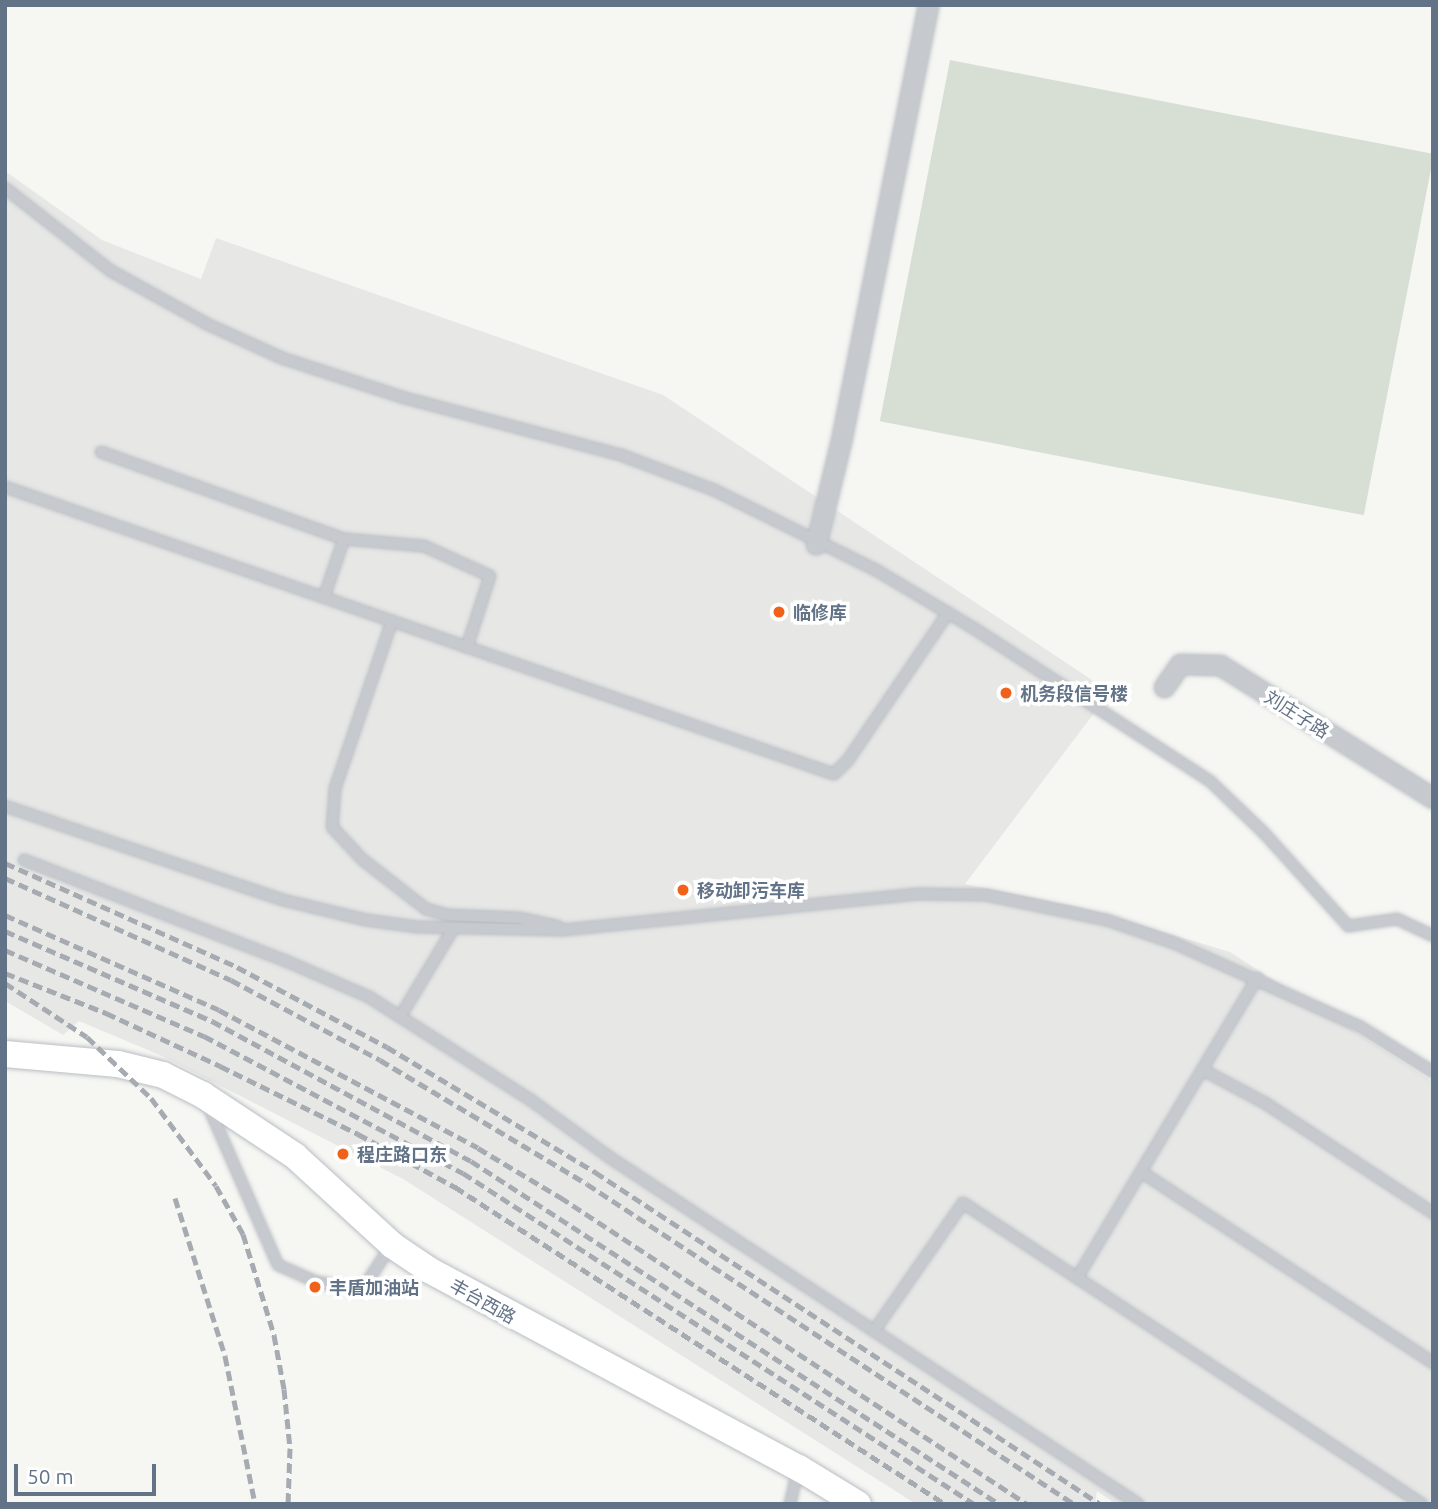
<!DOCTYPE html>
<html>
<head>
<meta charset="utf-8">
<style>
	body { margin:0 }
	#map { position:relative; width:1438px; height:1509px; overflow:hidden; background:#f6f7f3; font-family:Ubuntu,"Noto Sans SC",sans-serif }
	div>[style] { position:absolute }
	.built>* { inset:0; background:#e7e8e6 }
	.green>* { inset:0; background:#d7dfd4; transform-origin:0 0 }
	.roads { filter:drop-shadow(0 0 2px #babec4) drop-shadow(0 0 2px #babec4) }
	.lane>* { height:10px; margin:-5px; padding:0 5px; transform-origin:5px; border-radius:5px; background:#c6c9cd }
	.street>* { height:19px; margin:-9.5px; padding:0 9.5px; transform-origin:9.5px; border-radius:9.5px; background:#c6c9cd }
	.secondary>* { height:26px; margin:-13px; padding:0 13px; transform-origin:13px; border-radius:13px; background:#fff }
	.rail>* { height:5px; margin-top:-2.5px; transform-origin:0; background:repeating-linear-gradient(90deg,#a6abb2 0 10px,transparent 0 15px) }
	.dots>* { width:19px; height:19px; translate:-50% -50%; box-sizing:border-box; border:4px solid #fff; border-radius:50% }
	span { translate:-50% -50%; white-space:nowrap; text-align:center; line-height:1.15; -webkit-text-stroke:7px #fff; paint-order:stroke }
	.poi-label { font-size:18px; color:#637387; font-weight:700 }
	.left { translate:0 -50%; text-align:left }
	.street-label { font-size:18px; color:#637387 }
	.frame { position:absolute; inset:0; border:7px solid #637387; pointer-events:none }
	.scale { position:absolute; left:14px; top:1464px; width:142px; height:32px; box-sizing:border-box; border:4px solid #637387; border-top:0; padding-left:9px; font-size:21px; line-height:24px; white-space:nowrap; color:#637387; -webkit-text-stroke:5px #fff; paint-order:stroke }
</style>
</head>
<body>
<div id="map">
	<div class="built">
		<i style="clip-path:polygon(5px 171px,102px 240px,201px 279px,216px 238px,663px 395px,1110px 692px,965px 884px,1081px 907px,1230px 952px,1433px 1082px,1433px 1504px,1116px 1504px,1097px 1491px,1095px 1504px,916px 1504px,403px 1179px,162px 1056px,79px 1021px,63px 1035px,5px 1001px)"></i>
	</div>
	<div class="green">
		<i style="left:950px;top:60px;width:493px;height:368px;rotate:11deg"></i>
	</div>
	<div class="roads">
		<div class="lane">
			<i style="left:5px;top:188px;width:135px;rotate:38.1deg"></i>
			<i style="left:111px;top:271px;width:110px;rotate:28.9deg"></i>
			<i style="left:207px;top:324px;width:82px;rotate:24.4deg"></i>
			<i style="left:282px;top:358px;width:129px;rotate:18deg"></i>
			<i style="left:405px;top:398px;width:223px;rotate:14.8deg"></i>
			<i style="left:621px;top:455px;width:99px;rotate:20.6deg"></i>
			<i style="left:714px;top:490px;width:181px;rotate:26.3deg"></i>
			<i style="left:876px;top:570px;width:115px;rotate:30.8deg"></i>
			<i style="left:975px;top:629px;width:280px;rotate:32.9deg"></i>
			<i style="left:1210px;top:781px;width:76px;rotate:43.9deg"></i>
			<i style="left:1265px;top:834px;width:124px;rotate:47.9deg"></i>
			<i style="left:1348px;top:926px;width:49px;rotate:-8.1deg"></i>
			<i style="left:1397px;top:919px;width:40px;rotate:25deg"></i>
			<i style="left:101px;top:452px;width:258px;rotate:19.7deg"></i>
			<i style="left:344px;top:539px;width:80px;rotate:5deg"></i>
			<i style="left:424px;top:546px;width:72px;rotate:24.4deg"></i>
			<i style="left:490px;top:576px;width:75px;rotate:107.9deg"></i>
			<i style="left:5px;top:487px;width:877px;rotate:19.1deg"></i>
			<i style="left:834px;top:774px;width:20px;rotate:-45deg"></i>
			<i style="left:848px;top:760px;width:178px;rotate:-55.8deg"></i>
			<i style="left:324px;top:597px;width:61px;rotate:-71deg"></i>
			<i style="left:392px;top:621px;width:176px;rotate:108.8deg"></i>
			<i style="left:335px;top:788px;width:39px;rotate:94deg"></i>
			<i style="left:332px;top:827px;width:45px;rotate:46.8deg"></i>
			<i style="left:363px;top:860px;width:80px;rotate:37.9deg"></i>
			<i style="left:426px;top:909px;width:24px;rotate:15deg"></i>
			<i style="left:449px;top:915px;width:70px;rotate:2.5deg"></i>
			<i style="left:519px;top:918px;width:40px;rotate:12deg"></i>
			<i style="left:5px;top:806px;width:293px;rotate:18.7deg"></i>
			<i style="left:283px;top:900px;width:85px;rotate:13.5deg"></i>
			<i style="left:366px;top:920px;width:52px;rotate:7.7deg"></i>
			<i style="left:418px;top:927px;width:145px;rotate:1.2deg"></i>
			<i style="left:563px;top:930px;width:359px;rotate:-5.8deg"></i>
			<i style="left:920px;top:894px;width:66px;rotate:0.9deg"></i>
			<i style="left:986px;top:895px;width:124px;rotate:11.7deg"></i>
			<i style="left:1107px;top:920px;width:71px;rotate:18.9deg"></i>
			<i style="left:1174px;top:943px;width:203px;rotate:24.2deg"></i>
			<i style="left:1359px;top:1026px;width:87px;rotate:31.9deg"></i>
			<i style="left:24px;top:860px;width:281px;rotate:21.1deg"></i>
			<i style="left:286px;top:961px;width:90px;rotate:23.4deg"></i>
			<i style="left:369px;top:997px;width:193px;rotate:32.5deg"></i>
			<i style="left:532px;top:1101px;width:95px;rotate:36deg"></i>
			<i style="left:609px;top:1157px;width:633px;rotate:33.26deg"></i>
			<i style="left:400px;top:1017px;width:103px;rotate:-58.9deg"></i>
			<i style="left:1203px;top:1070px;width:70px;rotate:28deg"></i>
			<i style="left:1265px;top:1103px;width:201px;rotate:33.2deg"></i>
			<i style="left:209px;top:1108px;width:171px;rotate:66.3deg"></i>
			<i style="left:278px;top:1265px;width:43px;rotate:23.6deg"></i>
			<i style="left:317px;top:1282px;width:46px;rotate:10.1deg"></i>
			<i style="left:362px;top:1290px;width:51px;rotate:-56.9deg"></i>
			<i style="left:1143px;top:1173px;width:347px;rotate:33.2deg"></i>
			<i style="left:1077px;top:1278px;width:350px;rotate:-59deg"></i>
			<i style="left:874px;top:1331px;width:156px;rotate:-55.2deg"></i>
			<i style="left:963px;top:1203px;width:549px;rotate:33.26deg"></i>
			<i style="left:790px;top:1504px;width:37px;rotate:-77deg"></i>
		</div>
		<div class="street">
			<i style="left:816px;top:544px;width:106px;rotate:-76.4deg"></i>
			<i style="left:841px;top:441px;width:445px;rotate:-78.7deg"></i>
			<i style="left:1164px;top:687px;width:28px;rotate:-55deg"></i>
			<i style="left:1180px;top:664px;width:40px;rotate:1.4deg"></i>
			<i style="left:1220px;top:665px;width:251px;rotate:32deg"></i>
		</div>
		<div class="secondary">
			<i style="left:5px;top:1054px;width:113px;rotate:5.1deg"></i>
			<i style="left:118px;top:1064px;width:46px;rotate:13.7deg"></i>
			<i style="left:163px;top:1075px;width:45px;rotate:26.6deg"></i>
			<i style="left:203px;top:1095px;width:110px;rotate:33.5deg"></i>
			<i style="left:295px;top:1156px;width:132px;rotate:42.5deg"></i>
			<i style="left:392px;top:1245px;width:45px;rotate:34deg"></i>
			<i style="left:429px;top:1270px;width:420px;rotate:28.2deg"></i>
			<i style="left:799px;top:1468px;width:69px;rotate:31.4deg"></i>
		</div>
	</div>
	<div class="rail">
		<i style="left:5px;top:863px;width:254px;rotate:24.1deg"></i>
		<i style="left:237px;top:967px;width:170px;rotate:28.1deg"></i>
		<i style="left:387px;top:1047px;width:243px;rotate:31deg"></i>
		<i style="left:595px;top:1172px;width:604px;rotate:33.32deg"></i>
		<i style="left:5px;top:878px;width:248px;rotate:24.3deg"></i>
		<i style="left:231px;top:980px;width:169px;rotate:28.2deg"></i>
		<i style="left:380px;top:1060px;width:241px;rotate:30.9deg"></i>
		<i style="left:587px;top:1184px;width:583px;rotate:33.31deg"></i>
		<i style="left:5px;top:915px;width:234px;rotate:23.9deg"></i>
		<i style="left:219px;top:1010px;width:293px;rotate:28deg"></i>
		<i style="left:478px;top:1148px;width:96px;rotate:30.9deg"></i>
		<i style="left:560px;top:1197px;width:559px;rotate:33.32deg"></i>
		<i style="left:5px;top:931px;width:226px;rotate:23.5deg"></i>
		<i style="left:212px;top:1021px;width:294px;rotate:28.4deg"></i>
		<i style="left:471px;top:1161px;width:630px;rotate:33.01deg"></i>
		<i style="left:5px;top:950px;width:217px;rotate:23.4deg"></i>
		<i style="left:204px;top:1036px;width:293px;rotate:27.9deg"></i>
		<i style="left:463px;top:1173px;width:609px;rotate:32.93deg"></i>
		<i style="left:5px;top:973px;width:109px;rotate:21.6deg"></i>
		<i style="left:106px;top:1013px;width:126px;rotate:24.9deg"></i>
		<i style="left:220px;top:1066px;width:154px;rotate:26.2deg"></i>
		<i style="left:358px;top:1134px;width:111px;rotate:28.7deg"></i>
		<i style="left:455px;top:1187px;width:584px;rotate:32.9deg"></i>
		<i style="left:5px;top:983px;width:98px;rotate:33.4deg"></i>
		<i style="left:87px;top:1037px;width:88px;rotate:43.6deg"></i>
		<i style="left:151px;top:1098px;width:109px;rotate:53.5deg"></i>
		<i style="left:216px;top:1186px;width:55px;rotate:60.6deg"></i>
		<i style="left:243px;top:1234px;width:106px;rotate:72.9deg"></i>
		<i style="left:274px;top:1335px;width:55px;rotate:79.5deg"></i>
		<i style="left:284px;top:1389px;width:59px;rotate:84.2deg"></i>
		<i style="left:290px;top:1448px;width:56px;rotate:92deg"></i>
		<i style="left:175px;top:1198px;width:166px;rotate:72.4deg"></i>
		<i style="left:225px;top:1356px;width:151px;rotate:78.5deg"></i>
	</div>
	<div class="dots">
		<i style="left:779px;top:612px;background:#f16119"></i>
		<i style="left:1006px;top:693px;background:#f16119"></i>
		<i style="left:683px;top:890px;background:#f16119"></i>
		<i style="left:343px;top:1154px;background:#f16119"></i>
		<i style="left:315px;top:1287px;background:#f16119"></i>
	</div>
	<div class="poi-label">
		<span class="left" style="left:793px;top:612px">临修库</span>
		<span class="left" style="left:1020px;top:693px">机务段信号楼</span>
		<span class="left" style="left:697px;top:890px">移动卸污车库</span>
		<span class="left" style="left:357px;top:1154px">程庄路口东</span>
		<span class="left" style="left:329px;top:1287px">丰盾加油站</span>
	</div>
	<div class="street-label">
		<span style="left:1297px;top:714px;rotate:32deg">刘庄子路</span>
		<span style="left:483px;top:1301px;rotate:29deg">丰台西路</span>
	</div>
	<div class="frame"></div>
	<div class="scale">50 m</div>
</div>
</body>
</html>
